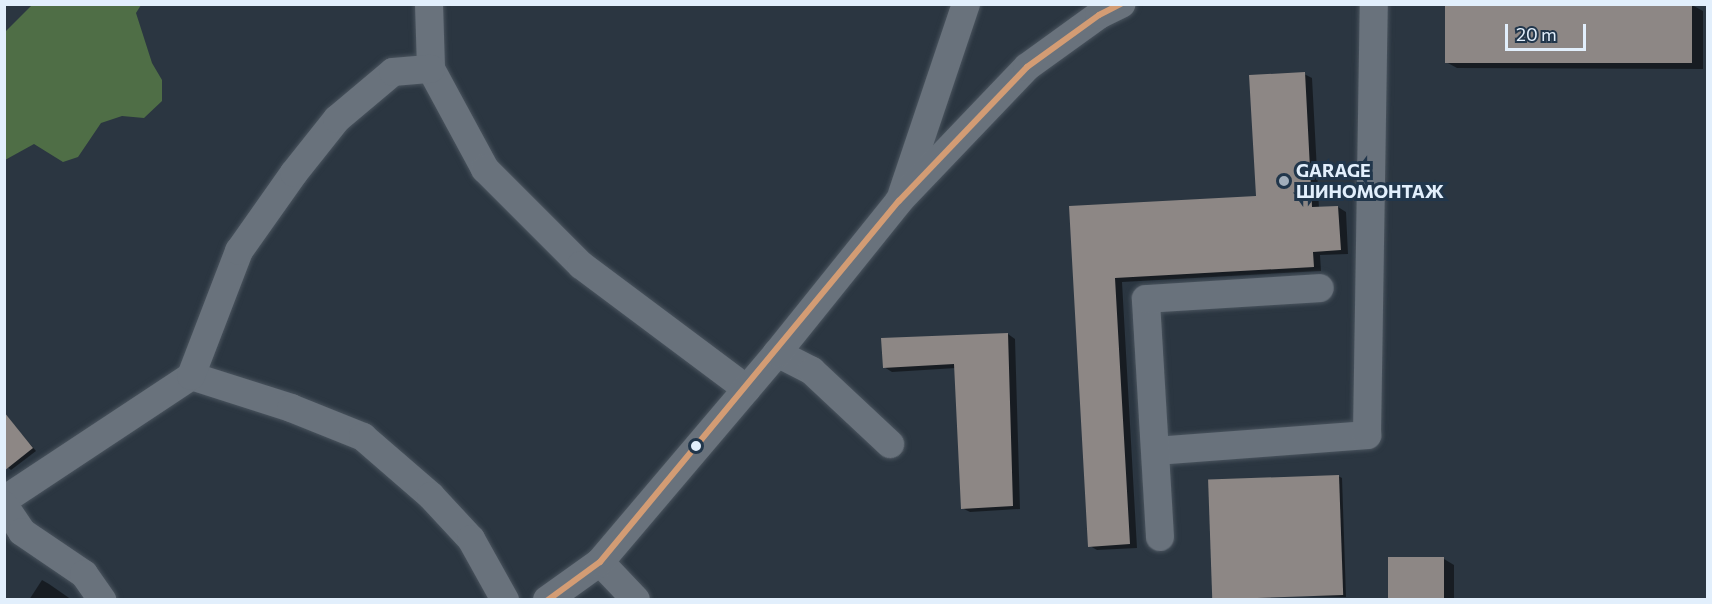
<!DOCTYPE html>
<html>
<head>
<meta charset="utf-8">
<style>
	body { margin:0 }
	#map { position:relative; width:1712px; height:604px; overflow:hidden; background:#2b3641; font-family:Commissioner,sans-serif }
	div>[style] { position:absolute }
	.forest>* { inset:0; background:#4f6e46 }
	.shadow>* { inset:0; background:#0007 }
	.building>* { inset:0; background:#8d8785; transform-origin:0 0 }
	.roads { filter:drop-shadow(0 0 2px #4a545e) drop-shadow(0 0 2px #4a545e) }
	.minor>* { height:28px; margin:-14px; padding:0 14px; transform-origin:14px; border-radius:14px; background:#69727c }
	.bus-1>* { height:6px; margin:-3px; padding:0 3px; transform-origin:3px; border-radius:3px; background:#d39c74 }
	.dots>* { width:16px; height:16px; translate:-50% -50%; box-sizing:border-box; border:3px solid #21364b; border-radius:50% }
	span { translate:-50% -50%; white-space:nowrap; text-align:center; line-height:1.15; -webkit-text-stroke:6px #21364b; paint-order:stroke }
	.poi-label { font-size:18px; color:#e2effc; font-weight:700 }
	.left { translate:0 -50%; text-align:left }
	.frame { position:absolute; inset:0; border:6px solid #e2effc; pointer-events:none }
	.scale { position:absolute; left:1505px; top:24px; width:81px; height:27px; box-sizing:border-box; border:3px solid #e2effc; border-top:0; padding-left:8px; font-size:18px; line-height:21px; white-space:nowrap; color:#e2effc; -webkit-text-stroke:4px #21364b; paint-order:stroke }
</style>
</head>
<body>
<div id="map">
	<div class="forest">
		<i style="clip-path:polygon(32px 5px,141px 5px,136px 13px,152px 63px,162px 80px,162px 101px,144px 118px,122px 116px,101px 123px,78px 157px,63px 162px,34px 144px,5px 160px,5px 32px)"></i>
	</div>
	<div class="shadow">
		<i style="clip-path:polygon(1692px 5px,1703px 11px,1703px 69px,1457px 68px,1446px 62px)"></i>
		<i style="clip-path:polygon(1304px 74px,1312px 78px,1319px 208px,1338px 207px,1346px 212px,1348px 254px,1320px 255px,1321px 271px,1122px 282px,1137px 548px,1097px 550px,1090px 546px,1071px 207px,1258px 197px)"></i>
		<i style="clip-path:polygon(1008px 334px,1015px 339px,1020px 509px,970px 512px,962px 508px,956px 368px,892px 372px,884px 367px)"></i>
		<i style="clip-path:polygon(10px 421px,36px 451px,11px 470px,4px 464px)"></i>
		<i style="clip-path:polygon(1338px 476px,1342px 478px,1346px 597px,1215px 594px)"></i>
		<i style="clip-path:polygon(1444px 559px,1454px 565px,1454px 600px,1390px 600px)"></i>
		<i style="clip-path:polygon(42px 580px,49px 584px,72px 600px,29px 600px)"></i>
	</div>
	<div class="building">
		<i style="left:1445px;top:4px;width:247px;height:59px"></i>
		<i style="clip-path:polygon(1305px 72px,1312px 207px,1338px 206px,1341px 250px,1313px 252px,1314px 267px,1115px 278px,1130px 544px,1088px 547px,1069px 206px,1256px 196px,1249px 75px)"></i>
		<i style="clip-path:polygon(1008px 333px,1013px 506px,961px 509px,954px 364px,883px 368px,881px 338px)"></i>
		<i style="clip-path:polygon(4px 412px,33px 448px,4px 471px)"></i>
		<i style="left:1339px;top:475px;width:120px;height:131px;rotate:88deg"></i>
		<i style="left:1388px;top:557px;width:56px;height:43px"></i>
	</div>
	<div class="roads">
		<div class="minor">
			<i style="left:429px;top:4px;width:65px;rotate:88.2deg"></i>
			<i style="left:431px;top:69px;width:114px;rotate:61.6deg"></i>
			<i style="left:485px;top:169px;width:136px;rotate:45deg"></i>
			<i style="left:581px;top:265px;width:207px;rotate:36.8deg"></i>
			<i style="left:902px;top:194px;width:200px;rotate:-71.4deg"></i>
			<i style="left:777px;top:353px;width:39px;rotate:27deg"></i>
			<i style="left:812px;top:371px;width:107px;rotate:43.1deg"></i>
			<i style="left:191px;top:376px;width:105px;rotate:17.7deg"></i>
			<i style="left:291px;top:408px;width:78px;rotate:21.9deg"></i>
			<i style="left:363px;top:437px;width:90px;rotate:40.9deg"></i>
			<i style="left:431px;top:496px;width:59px;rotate:47.1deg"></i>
			<i style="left:471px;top:539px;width:70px;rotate:60.9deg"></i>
			<i style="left:1156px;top:451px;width:212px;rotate:-4.3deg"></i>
			<i style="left:1367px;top:435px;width:431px;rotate:-89.1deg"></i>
			<i style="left:4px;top:500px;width:224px;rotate:-33.5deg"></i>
			<i style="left:191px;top:376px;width:134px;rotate:-69deg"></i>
			<i style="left:239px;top:251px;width:95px;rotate:-54.8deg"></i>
			<i style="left:294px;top:173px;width:69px;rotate:-51.5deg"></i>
			<i style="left:337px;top:119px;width:73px;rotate:-40deg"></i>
			<i style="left:393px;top:72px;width:38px;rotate:-5deg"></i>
			<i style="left:4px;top:505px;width:32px;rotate:56deg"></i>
			<i style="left:22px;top:532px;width:75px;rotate:34.1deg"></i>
			<i style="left:84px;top:574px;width:32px;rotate:55deg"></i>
			<i style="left:1160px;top:537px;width:238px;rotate:-93.4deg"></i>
			<i style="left:1146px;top:299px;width:174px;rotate:-3.6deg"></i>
			<i style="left:600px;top:562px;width:52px;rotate:46.5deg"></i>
			<i style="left:547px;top:600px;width:65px;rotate:-35.6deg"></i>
			<i style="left:600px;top:562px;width:274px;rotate:-49.7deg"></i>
			<i style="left:777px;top:353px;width:195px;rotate:-51.2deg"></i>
			<i style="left:899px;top:201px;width:185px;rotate:-46.3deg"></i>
			<i style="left:1027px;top:67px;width:89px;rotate:-35.8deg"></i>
			<i style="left:1099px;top:15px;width:25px;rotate:-26deg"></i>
		</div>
	</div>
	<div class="bus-1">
		<i style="left:548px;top:600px;width:64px;rotate:-36.2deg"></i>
		<i style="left:600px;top:562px;width:469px;rotate:-50.4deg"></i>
		<i style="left:899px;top:201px;width:185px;rotate:-46.3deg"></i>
		<i style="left:1027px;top:67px;width:89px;rotate:-35.8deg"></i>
		<i style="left:1099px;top:15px;width:25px;rotate:-27deg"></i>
	</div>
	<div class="dots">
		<i style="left:1284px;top:181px;background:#a2aebb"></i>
		<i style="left:696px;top:446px;background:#e2effc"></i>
	</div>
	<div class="poi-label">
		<span class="left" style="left:1296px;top:181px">GARAGE<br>ШИНОМОНТАЖ</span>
	</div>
	<div class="frame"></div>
	<div class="scale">20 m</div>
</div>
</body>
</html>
